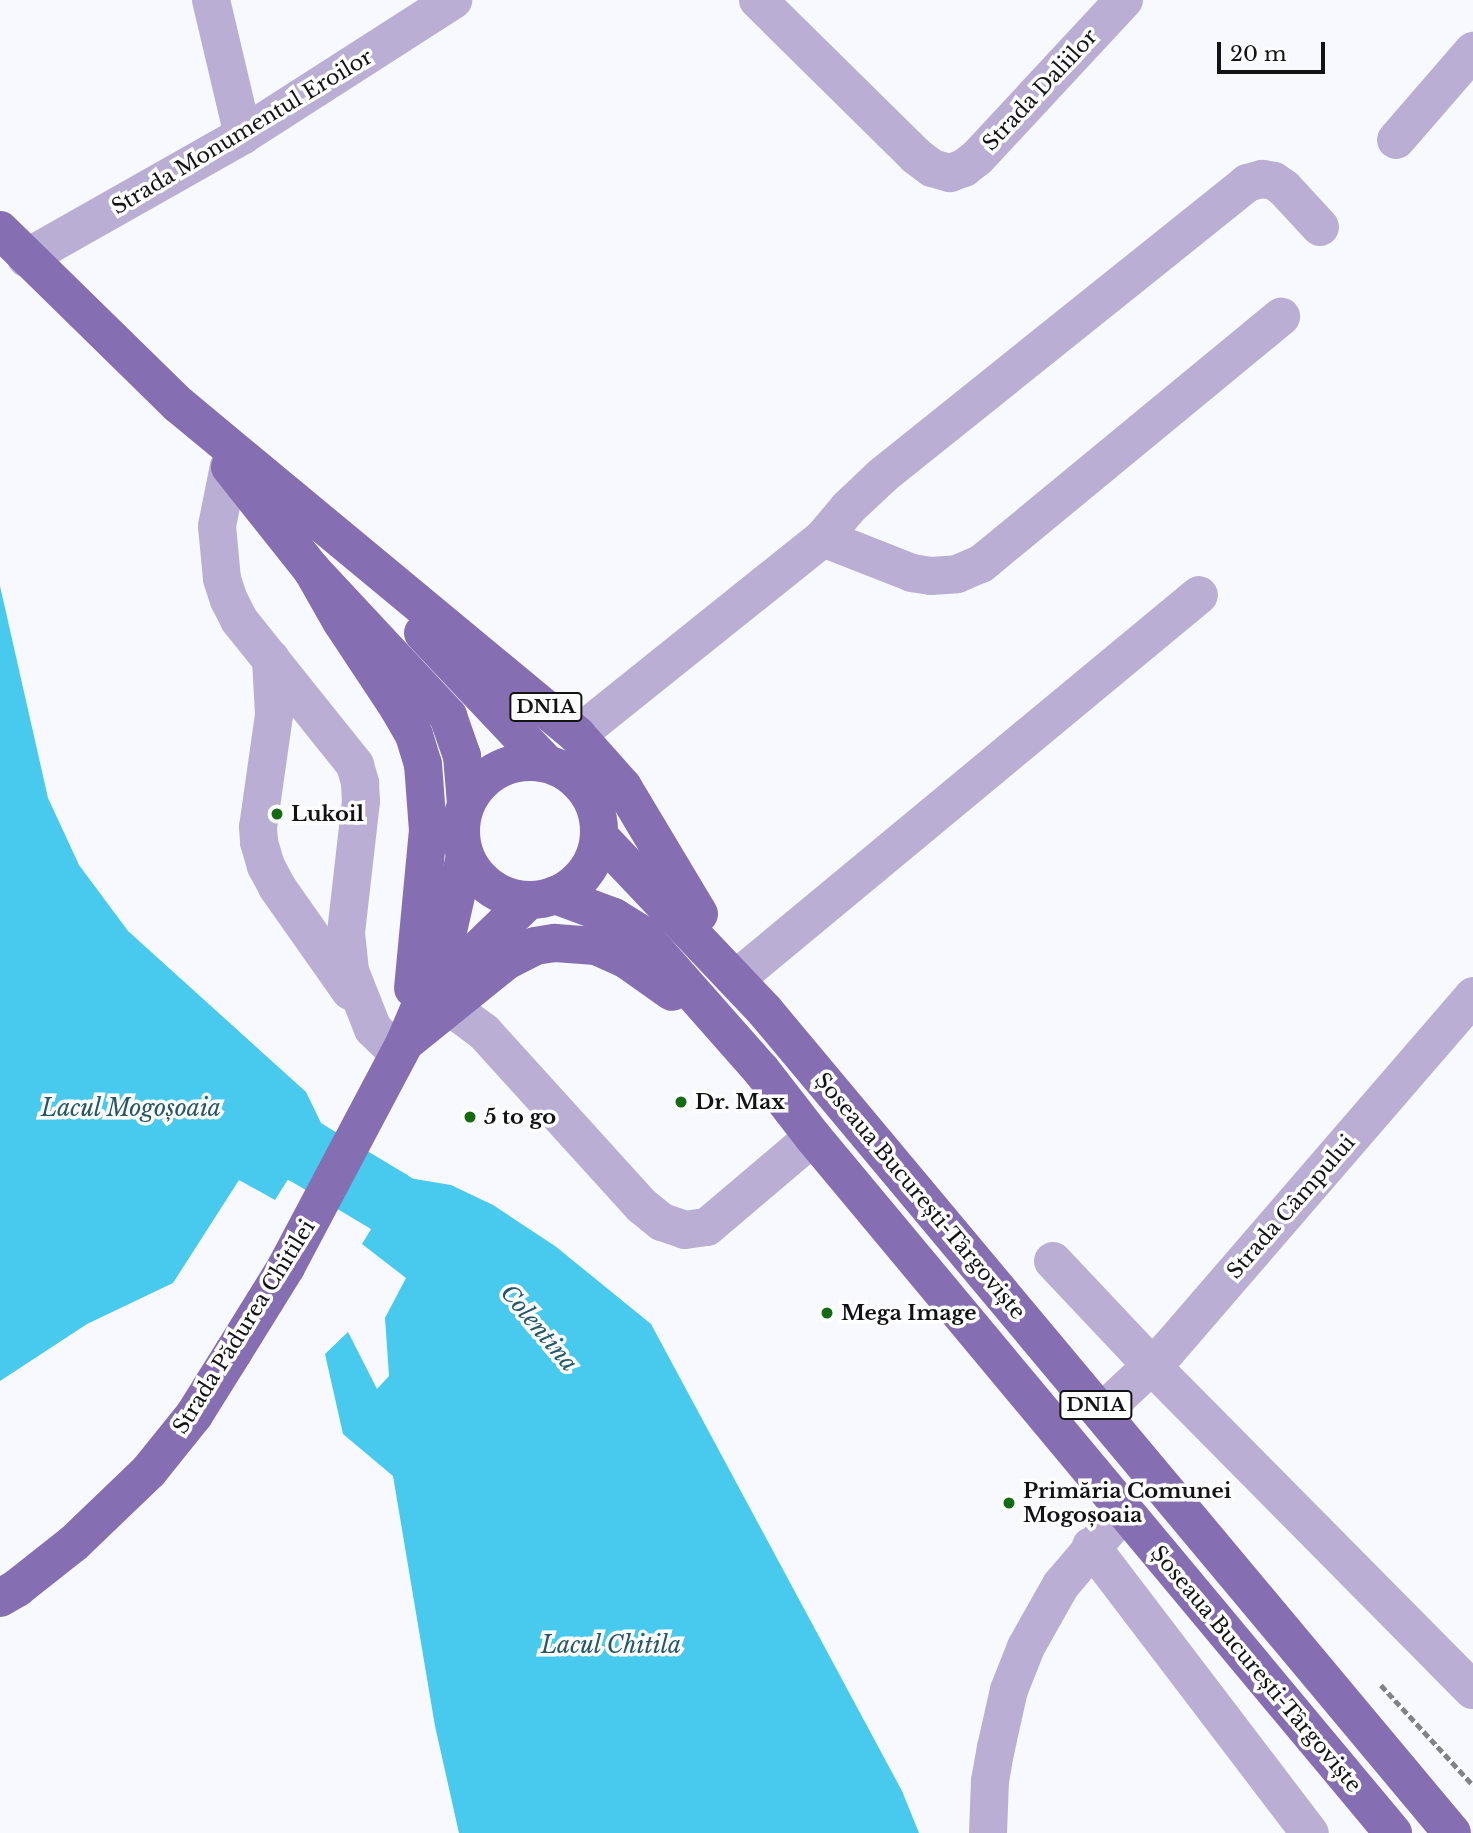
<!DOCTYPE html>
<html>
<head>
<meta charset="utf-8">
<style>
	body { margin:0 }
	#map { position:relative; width:1473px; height:1833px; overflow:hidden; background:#f7f9fe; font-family:"Libre Baskerville",serif }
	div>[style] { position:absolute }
	.water>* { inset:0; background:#48c9ee }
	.river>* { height:65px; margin:-32.5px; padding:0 32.5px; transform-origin:32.5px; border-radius:32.5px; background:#48c9ee }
	.path>* { height:4.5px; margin-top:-2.25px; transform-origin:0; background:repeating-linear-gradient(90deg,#828387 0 7px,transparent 0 10.5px) }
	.minor>* { height:38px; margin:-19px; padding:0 19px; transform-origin:19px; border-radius:19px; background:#baaed4 }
	.major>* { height:38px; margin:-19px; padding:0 19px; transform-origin:19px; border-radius:19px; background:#866eb2 }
	.major>.ring { margin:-19px; padding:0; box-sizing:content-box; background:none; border:38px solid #866eb2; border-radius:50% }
	.dots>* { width:19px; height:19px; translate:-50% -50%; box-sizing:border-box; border:4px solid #fff; border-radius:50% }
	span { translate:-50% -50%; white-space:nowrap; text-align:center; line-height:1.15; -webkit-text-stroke:7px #fff; paint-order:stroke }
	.shield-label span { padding:2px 5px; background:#fff; border:2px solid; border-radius:5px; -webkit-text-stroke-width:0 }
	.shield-label { font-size:19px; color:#131316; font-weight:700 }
	.street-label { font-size:21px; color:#131316 }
	.poi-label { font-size:21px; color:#131316; font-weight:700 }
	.left { translate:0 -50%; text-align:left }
	.water-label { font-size:23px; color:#245868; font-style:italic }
	.scale { position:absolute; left:1217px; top:42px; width:108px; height:32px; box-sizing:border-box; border:4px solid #131316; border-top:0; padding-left:9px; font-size:21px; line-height:24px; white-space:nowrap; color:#131316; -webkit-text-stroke:5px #fff; paint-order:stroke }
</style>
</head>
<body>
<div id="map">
	<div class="water">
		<i style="clip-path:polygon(0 586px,48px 798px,79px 865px,128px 931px,306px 1092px,322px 1125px,275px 1200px,239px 1180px,173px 1283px,87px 1324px,0 1381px)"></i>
		<i style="clip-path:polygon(403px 1177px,451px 1185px,493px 1205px,555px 1246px,651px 1324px,902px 1791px,919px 1833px,459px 1833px,435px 1726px,393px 1476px,343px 1434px,325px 1354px,348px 1332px,377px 1389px,389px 1376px,385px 1318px,406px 1278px,362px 1244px)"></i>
	</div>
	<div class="river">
		<i style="left:222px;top:1119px;width:90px;rotate:21.4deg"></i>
		<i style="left:306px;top:1152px;width:96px;rotate:30.9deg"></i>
		<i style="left:388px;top:1201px;width:90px;rotate:36deg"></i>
	</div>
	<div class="path">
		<i style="left:1381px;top:1685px;width:136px;rotate:47.4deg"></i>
	</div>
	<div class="minor">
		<i style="left:211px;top:0;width:139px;rotate:76.7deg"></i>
		<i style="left:758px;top:0;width:222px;rotate:44.6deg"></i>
		<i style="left:916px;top:156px;width:20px;rotate:37deg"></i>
		<i style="left:932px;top:168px;width:19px;rotate:16deg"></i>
		<i style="left:950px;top:173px;width:15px;rotate:-20deg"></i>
		<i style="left:964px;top:168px;width:16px;rotate:-38deg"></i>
		<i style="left:977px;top:158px;width:216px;rotate:-47.1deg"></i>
		<i style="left:1396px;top:140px;width:118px;rotate:-49.1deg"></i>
		<i style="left:26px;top:258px;width:249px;rotate:-29.5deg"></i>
		<i style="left:243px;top:135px;width:250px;rotate:-32.7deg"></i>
		<i style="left:229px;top:466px;width:61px;rotate:101.3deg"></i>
		<i style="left:217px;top:526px;width:53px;rotate:84.6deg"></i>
		<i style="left:222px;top:579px;width:22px;rotate:72deg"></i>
		<i style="left:229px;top:600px;width:22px;rotate:63deg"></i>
		<i style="left:239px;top:620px;width:186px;rotate:51.3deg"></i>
		<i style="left:355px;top:765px;width:19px;rotate:74deg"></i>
		<i style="left:360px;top:783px;width:18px;rotate:87deg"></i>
		<i style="left:361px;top:801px;width:133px;rotate:96.5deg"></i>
		<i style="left:346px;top:933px;width:38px;rotate:84deg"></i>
		<i style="left:350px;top:971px;width:62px;rotate:68.4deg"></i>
		<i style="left:373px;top:1029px;width:36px;rotate:44deg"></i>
		<i style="left:823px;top:538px;width:96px;rotate:21.5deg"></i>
		<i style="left:912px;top:573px;width:19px;rotate:9deg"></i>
		<i style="left:931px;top:576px;width:26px;rotate:-4deg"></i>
		<i style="left:957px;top:574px;width:26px;rotate:-23deg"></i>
		<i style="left:981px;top:564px;width:389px;rotate:-39.5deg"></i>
		<i style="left:271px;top:659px;width:56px;rotate:86.9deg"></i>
		<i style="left:274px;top:715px;width:113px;rotate:98.1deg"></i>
		<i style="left:258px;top:827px;width:15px;rotate:86deg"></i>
		<i style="left:259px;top:842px;width:25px;rotate:74deg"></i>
		<i style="left:266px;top:866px;width:24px;rotate:62deg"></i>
		<i style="left:277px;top:887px;width:127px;rotate:54.9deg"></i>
		<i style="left:577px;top:735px;width:315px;rotate:-38.7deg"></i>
		<i style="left:823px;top:538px;width:39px;rotate:-50deg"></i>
		<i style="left:848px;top:508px;width:48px;rotate:-43.3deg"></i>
		<i style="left:883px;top:475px;width:467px;rotate:-38.7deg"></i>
		<i style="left:1247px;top:183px;width:16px;rotate:-15deg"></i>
		<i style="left:1262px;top:179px;width:12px;rotate:9deg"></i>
		<i style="left:1274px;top:181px;width:12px;rotate:35deg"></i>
		<i style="left:1284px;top:188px;width:53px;rotate:47.3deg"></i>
		<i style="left:737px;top:978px;width:600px;rotate:-39.66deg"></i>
		<i style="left:450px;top:1007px;width:42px;rotate:36.3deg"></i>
		<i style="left:484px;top:1032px;width:235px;rotate:47.8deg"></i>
		<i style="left:642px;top:1206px;width:26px;rotate:39deg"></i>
		<i style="left:662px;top:1222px;width:24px;rotate:19deg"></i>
		<i style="left:685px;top:1230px;width:22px;rotate:-8deg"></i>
		<i style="left:707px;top:1227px;width:139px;rotate:-40.3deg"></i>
		<i style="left:1053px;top:1261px;width:144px;rotate:46.7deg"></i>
		<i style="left:1152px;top:1366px;width:456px;rotate:45.3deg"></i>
		<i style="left:1102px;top:1412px;width:89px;rotate:-43.2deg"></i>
		<i style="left:1167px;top:1351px;width:469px;rotate:-49.2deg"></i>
		<i style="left:1091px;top:1546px;width:361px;rotate:52.7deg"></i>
		<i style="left:988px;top:1833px;width:52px;rotate:-87.8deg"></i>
		<i style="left:990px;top:1781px;width:34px;rotate:-80deg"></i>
		<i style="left:996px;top:1748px;width:59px;rotate:-77.4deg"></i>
		<i style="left:1009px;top:1690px;width:46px;rotate:-68.4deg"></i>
		<i style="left:1026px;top:1647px;width:71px;rotate:-60.6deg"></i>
		<i style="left:1061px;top:1585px;width:97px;rotate:-49.6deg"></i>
	</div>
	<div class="major">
		<i style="left:0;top:230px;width:250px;rotate:44.4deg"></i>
		<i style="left:179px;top:405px;width:517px;rotate:39.66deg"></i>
		<i style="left:577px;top:735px;width:69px;rotate:48.5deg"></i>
		<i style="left:623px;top:787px;width:148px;rotate:59.1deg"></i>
		<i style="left:230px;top:467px;width:132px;rotate:51.5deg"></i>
		<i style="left:312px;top:570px;width:200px;rotate:47deg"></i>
		<i style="left:448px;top:716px;width:42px;rotate:70.7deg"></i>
		<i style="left:462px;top:756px;width:48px;rotate:85.2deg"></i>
		<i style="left:312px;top:570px;width:59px;rotate:60.4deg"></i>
		<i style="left:341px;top:621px;width:105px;rotate:56.6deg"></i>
		<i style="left:399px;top:709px;width:30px;rotate:60deg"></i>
		<i style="left:414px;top:735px;width:30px;rotate:73deg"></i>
		<i style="left:423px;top:764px;width:66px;rotate:85.7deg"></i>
		<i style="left:428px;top:830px;width:159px;rotate:95.4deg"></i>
		<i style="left:423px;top:633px;width:179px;rotate:46.6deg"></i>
		<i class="ring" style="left:461px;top:762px;width:100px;height:100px"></i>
		<i style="left:599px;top:836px;width:241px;rotate:46.5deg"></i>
		<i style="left:765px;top:1011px;width:1071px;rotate:50.11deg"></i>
		<i style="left:555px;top:895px;width:63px;rotate:20.4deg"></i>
		<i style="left:614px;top:917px;width:32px;rotate:32deg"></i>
		<i style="left:641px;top:934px;width:181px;rotate:48.6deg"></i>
		<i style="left:761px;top:1070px;width:85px;rotate:52.2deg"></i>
		<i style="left:813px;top:1137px;width:906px;rotate:50.19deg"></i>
		<i style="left:444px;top:990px;width:39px;rotate:-52deg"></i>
		<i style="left:468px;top:959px;width:85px;rotate:-44deg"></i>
		<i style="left:407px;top:1041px;width:127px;rotate:-38.9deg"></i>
		<i style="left:506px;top:961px;width:33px;rotate:-27deg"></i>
		<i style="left:535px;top:946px;width:20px;rotate:-9deg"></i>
		<i style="left:555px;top:943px;width:41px;rotate:4.2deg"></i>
		<i style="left:596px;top:946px;width:34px;rotate:24deg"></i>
		<i style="left:627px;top:960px;width:55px;rotate:35.4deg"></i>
		<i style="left:0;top:1598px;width:20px;rotate:-30deg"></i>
		<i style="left:17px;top:1588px;width:73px;rotate:-38.3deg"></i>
		<i style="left:74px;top:1543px;width:104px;rotate:-43.8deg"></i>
		<i style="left:149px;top:1471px;width:72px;rotate:-51.2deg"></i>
		<i style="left:194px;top:1415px;width:75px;rotate:-58deg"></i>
		<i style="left:234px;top:1351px;width:99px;rotate:-58.2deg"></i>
		<i style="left:286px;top:1267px;width:255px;rotate:-62.1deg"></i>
		<i style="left:405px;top:1042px;width:97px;rotate:-66.9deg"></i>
		<i style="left:443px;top:953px;width:99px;rotate:-77.2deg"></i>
	</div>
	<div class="dots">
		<i style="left:277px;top:814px;background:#136b13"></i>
		<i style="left:681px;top:1102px;background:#136b13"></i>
		<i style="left:470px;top:1117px;background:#136b13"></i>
		<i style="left:827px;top:1313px;background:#136b13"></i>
		<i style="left:1009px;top:1503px;background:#136b13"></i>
	</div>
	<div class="shield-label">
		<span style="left:546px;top:707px">DN1A</span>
		<span style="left:1096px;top:1405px">DN1A</span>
	</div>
	<div class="street-label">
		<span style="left:1040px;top:90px;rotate:-47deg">Strada Daliilor</span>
		<span style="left:242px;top:132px;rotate:-31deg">Strada Monumentul Eroilor</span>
		<span style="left:920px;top:1196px;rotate:50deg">Șoseaua București-Târgoviște</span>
		<span style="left:1291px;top:1207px;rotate:-49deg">Strada Câmpului</span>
		<span style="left:244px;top:1327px;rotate:-58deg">Strada Pădurea Chitilei</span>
		<span style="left:1256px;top:1669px;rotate:50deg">Șoseaua București-Târgoviște</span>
	</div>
	<div class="poi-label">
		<span class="left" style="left:291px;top:814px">Lukoil</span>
		<span class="left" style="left:695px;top:1102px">Dr. Max</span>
		<span class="left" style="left:484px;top:1117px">5 to go</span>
		<span class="left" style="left:841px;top:1313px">Mega Image</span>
		<span class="left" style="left:1023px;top:1503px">Primăria Comunei<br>Mogoșoaia</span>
	</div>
	<div class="water-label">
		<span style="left:131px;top:1108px">Lacul Mogoșoaia</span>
		<span style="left:539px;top:1328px;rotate:50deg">Colentina</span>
		<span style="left:611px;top:1645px">Lacul Chitila</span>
	</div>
	<div class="scale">20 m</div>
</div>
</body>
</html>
